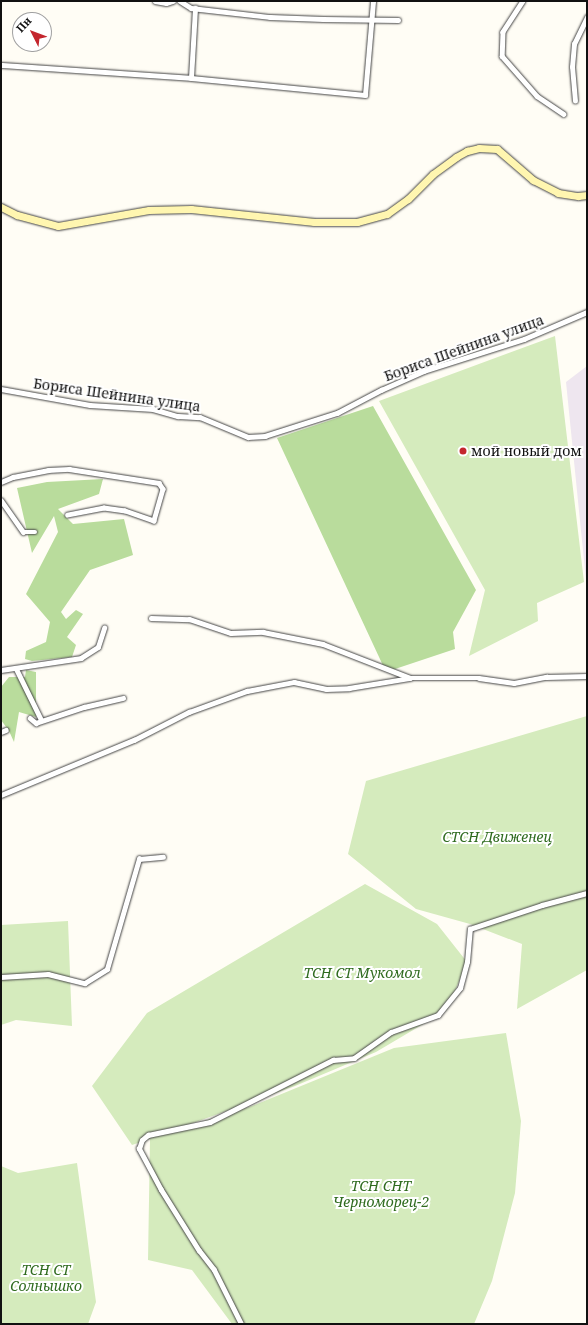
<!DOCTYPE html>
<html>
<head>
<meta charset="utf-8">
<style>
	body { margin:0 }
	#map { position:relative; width:588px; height:1325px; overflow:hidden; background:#fffdf5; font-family:"Noto Serif",serif }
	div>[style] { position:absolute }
	.industrial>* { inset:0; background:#eee6ef }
	.green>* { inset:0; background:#d5ebbd }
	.forest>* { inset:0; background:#b9dc9c }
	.roads { filter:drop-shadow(0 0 1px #444) drop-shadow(0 0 1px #444) }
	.street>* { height:4.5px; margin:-2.25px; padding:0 2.25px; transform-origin:2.25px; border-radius:2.25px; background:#fff }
	.secondary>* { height:7px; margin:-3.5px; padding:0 3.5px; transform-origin:3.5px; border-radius:3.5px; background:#fff6b0 }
	.dots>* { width:11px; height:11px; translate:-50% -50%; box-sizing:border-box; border:2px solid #fff; border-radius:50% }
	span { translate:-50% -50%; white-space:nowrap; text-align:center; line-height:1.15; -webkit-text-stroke:4px #fff; paint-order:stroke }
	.street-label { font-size:14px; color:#111 }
	.poi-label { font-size:14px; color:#111 }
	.left { translate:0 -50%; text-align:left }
	.park-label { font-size:14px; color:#2f6b1f; font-style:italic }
	.frame { position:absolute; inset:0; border:2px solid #111; pointer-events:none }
	.north { position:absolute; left:12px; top:12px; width:40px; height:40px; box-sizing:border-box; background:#fff; border:1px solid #a0a0a0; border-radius:50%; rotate:312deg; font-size:11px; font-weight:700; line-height:16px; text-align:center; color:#111 }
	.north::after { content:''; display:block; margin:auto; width:14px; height:18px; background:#c4262e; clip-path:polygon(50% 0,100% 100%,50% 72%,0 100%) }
</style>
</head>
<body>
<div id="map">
	<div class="industrial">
		<i style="clip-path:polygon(587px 366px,587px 590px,566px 382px)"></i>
	</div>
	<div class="green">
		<i style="clip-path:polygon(555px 336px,584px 582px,537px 603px,538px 621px,469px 656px,485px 590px,379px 401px)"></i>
		<i style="clip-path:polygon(587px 716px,587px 970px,517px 1009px,522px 944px,470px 924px,416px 909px,348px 854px,366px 781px)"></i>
		<i style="clip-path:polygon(365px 884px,437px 924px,467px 962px,447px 1010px,376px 1052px,295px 1086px,160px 1135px,252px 1106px,394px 1048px,506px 1033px,521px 1121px,515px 1193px,492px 1281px,474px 1324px,232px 1324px,192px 1270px,148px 1260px,150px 1139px,132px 1145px,92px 1086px,147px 1013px)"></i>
		<i style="clip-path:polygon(68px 921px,72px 1026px,16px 1020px,1px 1025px,1px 925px)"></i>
		<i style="clip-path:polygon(77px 1163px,96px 1302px,88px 1324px,1px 1324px,1px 1166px,18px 1173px)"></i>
	</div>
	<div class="forest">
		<i style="clip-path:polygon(373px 406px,476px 590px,453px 632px,455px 649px,386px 672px,277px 438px)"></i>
		<i style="clip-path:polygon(103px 479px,99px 494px,58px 509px,73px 524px,124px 519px,133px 555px,90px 570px,61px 612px,66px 619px,76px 610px,83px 614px,67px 637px,76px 645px,72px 657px,32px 661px,25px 659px,26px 651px,46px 642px,50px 622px,26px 594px,58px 532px,54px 516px,32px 553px,17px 488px,47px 482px)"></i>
		<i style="clip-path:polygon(26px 670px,36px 672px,36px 717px,19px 712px,14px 742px,9px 731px,1px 720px,1px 687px,9px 677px,25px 677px)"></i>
	</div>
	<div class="roads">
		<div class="street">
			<i style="left:155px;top:1px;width:11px;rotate:10deg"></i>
			<i style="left:166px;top:3px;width:7px;rotate:-16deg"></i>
			<i style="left:180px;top:1px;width:13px;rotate:32deg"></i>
			<i style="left:191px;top:8px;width:80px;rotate:6.5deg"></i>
			<i style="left:270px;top:17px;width:53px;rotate:2.2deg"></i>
			<i style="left:323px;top:19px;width:75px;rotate:0.8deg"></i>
			<i style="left:523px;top:1px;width:37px;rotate:123deg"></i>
			<i style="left:503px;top:32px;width:24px;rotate:92deg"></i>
			<i style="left:502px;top:56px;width:53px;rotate:48.8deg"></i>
			<i style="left:537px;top:96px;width:32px;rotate:34deg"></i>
			<i style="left:1px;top:65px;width:190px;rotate:3.9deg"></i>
			<i style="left:191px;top:78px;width:70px;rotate:-86.7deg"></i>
			<i style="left:191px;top:78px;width:175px;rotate:5.6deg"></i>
			<i style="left:365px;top:95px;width:94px;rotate:-85.1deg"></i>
			<i style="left:575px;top:101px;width:34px;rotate:-95deg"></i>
			<i style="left:572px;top:67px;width:23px;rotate:-85deg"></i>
			<i style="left:574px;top:44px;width:30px;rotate:-64deg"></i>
			<i style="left:1px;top:389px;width:90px;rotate:10.2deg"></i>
			<i style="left:90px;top:405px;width:63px;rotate:3.6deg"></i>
			<i style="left:153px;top:409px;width:26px;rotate:16deg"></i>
			<i style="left:178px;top:416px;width:22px;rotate:3deg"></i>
			<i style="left:200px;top:417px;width:52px;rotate:22.6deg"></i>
			<i style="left:248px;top:437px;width:17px;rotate:-3deg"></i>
			<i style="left:265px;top:436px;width:76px;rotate:-17.7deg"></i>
			<i style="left:337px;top:413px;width:50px;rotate:-27.6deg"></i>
			<i style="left:381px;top:390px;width:47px;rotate:-23.8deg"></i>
			<i style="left:424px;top:371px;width:105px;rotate:-17.7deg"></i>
			<i style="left:524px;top:339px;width:69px;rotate:-23.2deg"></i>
			<i style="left:1px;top:482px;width:13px;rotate:-23deg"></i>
			<i style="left:13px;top:477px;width:36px;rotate:-11deg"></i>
			<i style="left:48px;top:470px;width:21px;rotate:-3deg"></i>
			<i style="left:69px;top:469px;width:91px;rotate:8.8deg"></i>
			<i style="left:159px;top:483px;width:7px;rotate:56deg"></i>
			<i style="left:163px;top:489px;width:33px;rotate:106deg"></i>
			<i style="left:154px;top:521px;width:31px;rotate:-161deg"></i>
			<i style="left:125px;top:511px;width:21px;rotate:-172deg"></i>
			<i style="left:104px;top:508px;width:37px;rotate:169deg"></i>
			<i style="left:1px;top:500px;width:39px;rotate:55deg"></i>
			<i style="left:23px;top:532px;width:12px"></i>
			<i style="left:151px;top:618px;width:38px;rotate:2deg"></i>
			<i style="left:189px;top:619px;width:44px;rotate:18.4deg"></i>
			<i style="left:231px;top:633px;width:32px;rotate:-2deg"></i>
			<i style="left:263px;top:632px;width:61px;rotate:11.3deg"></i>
			<i style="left:323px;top:644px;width:93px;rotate:21.3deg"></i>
			<i style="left:16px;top:668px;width:57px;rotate:63.9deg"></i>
			<i style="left:1px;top:670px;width:81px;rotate:-8.5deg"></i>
			<i style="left:81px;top:658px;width:20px;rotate:-33deg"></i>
			<i style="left:98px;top:647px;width:20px;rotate:-72deg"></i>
			<i style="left:30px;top:718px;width:8px;rotate:40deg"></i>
			<i style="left:36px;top:723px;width:51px;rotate:-18.4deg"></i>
			<i style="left:84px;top:707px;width:40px;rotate:-13deg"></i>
			<i style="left:1px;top:732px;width:5px;rotate:-22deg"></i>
			<i style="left:1px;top:795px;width:144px;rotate:-22.5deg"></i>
			<i style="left:134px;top:740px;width:62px;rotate:-27deg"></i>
			<i style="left:189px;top:712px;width:62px;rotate:-19.9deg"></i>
			<i style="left:247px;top:691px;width:48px;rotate:-10.8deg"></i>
			<i style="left:294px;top:682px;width:33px;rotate:12deg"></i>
			<i style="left:326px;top:689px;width:23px;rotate:-2deg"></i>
			<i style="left:349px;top:688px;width:62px;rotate:-9.3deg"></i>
			<i style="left:410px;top:678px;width:69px"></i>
			<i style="left:479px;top:678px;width:35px;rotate:8deg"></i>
			<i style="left:514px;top:683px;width:33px;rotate:-11deg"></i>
			<i style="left:546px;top:677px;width:41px;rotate:-1.4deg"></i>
			<i style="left:1px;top:977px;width:47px;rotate:-3.7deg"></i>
			<i style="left:48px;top:974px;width:38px;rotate:14deg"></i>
			<i style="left:85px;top:983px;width:26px;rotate:-32deg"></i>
			<i style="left:107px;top:969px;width:115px;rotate:-73.8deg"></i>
			<i style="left:139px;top:859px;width:24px;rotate:-5deg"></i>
			<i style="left:241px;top:1324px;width:60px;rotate:-116.6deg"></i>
			<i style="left:214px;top:1270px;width:24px;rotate:-128deg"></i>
			<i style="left:199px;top:1251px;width:72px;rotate:-121.9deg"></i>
			<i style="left:161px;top:1190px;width:47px;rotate:-118.2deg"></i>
			<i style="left:139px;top:1149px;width:9px;rotate:-72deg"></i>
			<i style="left:142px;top:1140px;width:8px;rotate:-40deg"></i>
			<i style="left:148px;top:1135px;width:63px;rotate:-11.8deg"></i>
			<i style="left:210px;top:1122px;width:138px;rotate:-26.8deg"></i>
			<i style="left:333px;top:1060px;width:21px;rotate:-5deg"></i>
			<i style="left:354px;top:1058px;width:45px;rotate:-35.1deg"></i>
			<i style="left:391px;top:1032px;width:50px;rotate:-19.9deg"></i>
			<i style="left:438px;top:1015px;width:35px;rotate:-51deg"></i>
			<i style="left:460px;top:988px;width:27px;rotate:-75deg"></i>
			<i style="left:467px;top:962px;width:33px;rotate:-85deg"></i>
			<i style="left:470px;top:929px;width:76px;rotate:-18.4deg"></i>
			<i style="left:542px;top:905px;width:47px;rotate:-14.9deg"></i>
		</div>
		<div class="secondary">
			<i style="left:1px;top:207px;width:18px;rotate:27deg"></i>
			<i style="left:17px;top:215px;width:42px;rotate:15deg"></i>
			<i style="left:58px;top:226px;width:92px;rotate:-10deg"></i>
			<i style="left:149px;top:210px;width:42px;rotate:-1.4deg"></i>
			<i style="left:191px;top:209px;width:124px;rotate:6deg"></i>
			<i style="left:314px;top:222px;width:43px"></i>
			<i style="left:357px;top:222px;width:31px;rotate:-15deg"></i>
			<i style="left:387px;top:214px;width:26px;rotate:-36deg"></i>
			<i style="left:408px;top:199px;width:35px;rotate:-45deg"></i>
			<i style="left:433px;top:174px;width:29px;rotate:-36deg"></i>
			<i style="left:456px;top:157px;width:13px;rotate:-29deg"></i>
			<i style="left:467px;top:151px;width:12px;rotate:-14deg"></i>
			<i style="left:479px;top:148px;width:18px;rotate:3deg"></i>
			<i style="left:497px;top:149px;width:48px;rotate:40.7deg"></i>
			<i style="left:533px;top:180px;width:28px;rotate:27deg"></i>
			<i style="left:558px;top:193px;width:20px;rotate:9deg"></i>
			<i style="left:578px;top:196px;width:9px;rotate:-6deg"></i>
		</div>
	</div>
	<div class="dots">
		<i style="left:463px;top:451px;background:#c4262e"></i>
	</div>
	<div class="street-label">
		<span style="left:464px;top:348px;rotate:-20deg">Бориса Шейнина улица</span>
		<span style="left:117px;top:395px;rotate:8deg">Бориса Шейнина улица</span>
	</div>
	<div class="poi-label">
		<span class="left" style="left:471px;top:451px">мой новый дом</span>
	</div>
	<div class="park-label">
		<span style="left:497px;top:837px">СТСН Движенец</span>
		<span style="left:362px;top:973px">ТСН СТ Мукомол</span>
		<span style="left:381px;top:1194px">ТСН СНТ<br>Черноморец-2</span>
		<span style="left:46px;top:1278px">ТСН СТ<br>Солнышко</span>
	</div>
	<div class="frame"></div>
	<div class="north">Пн</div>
</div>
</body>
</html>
